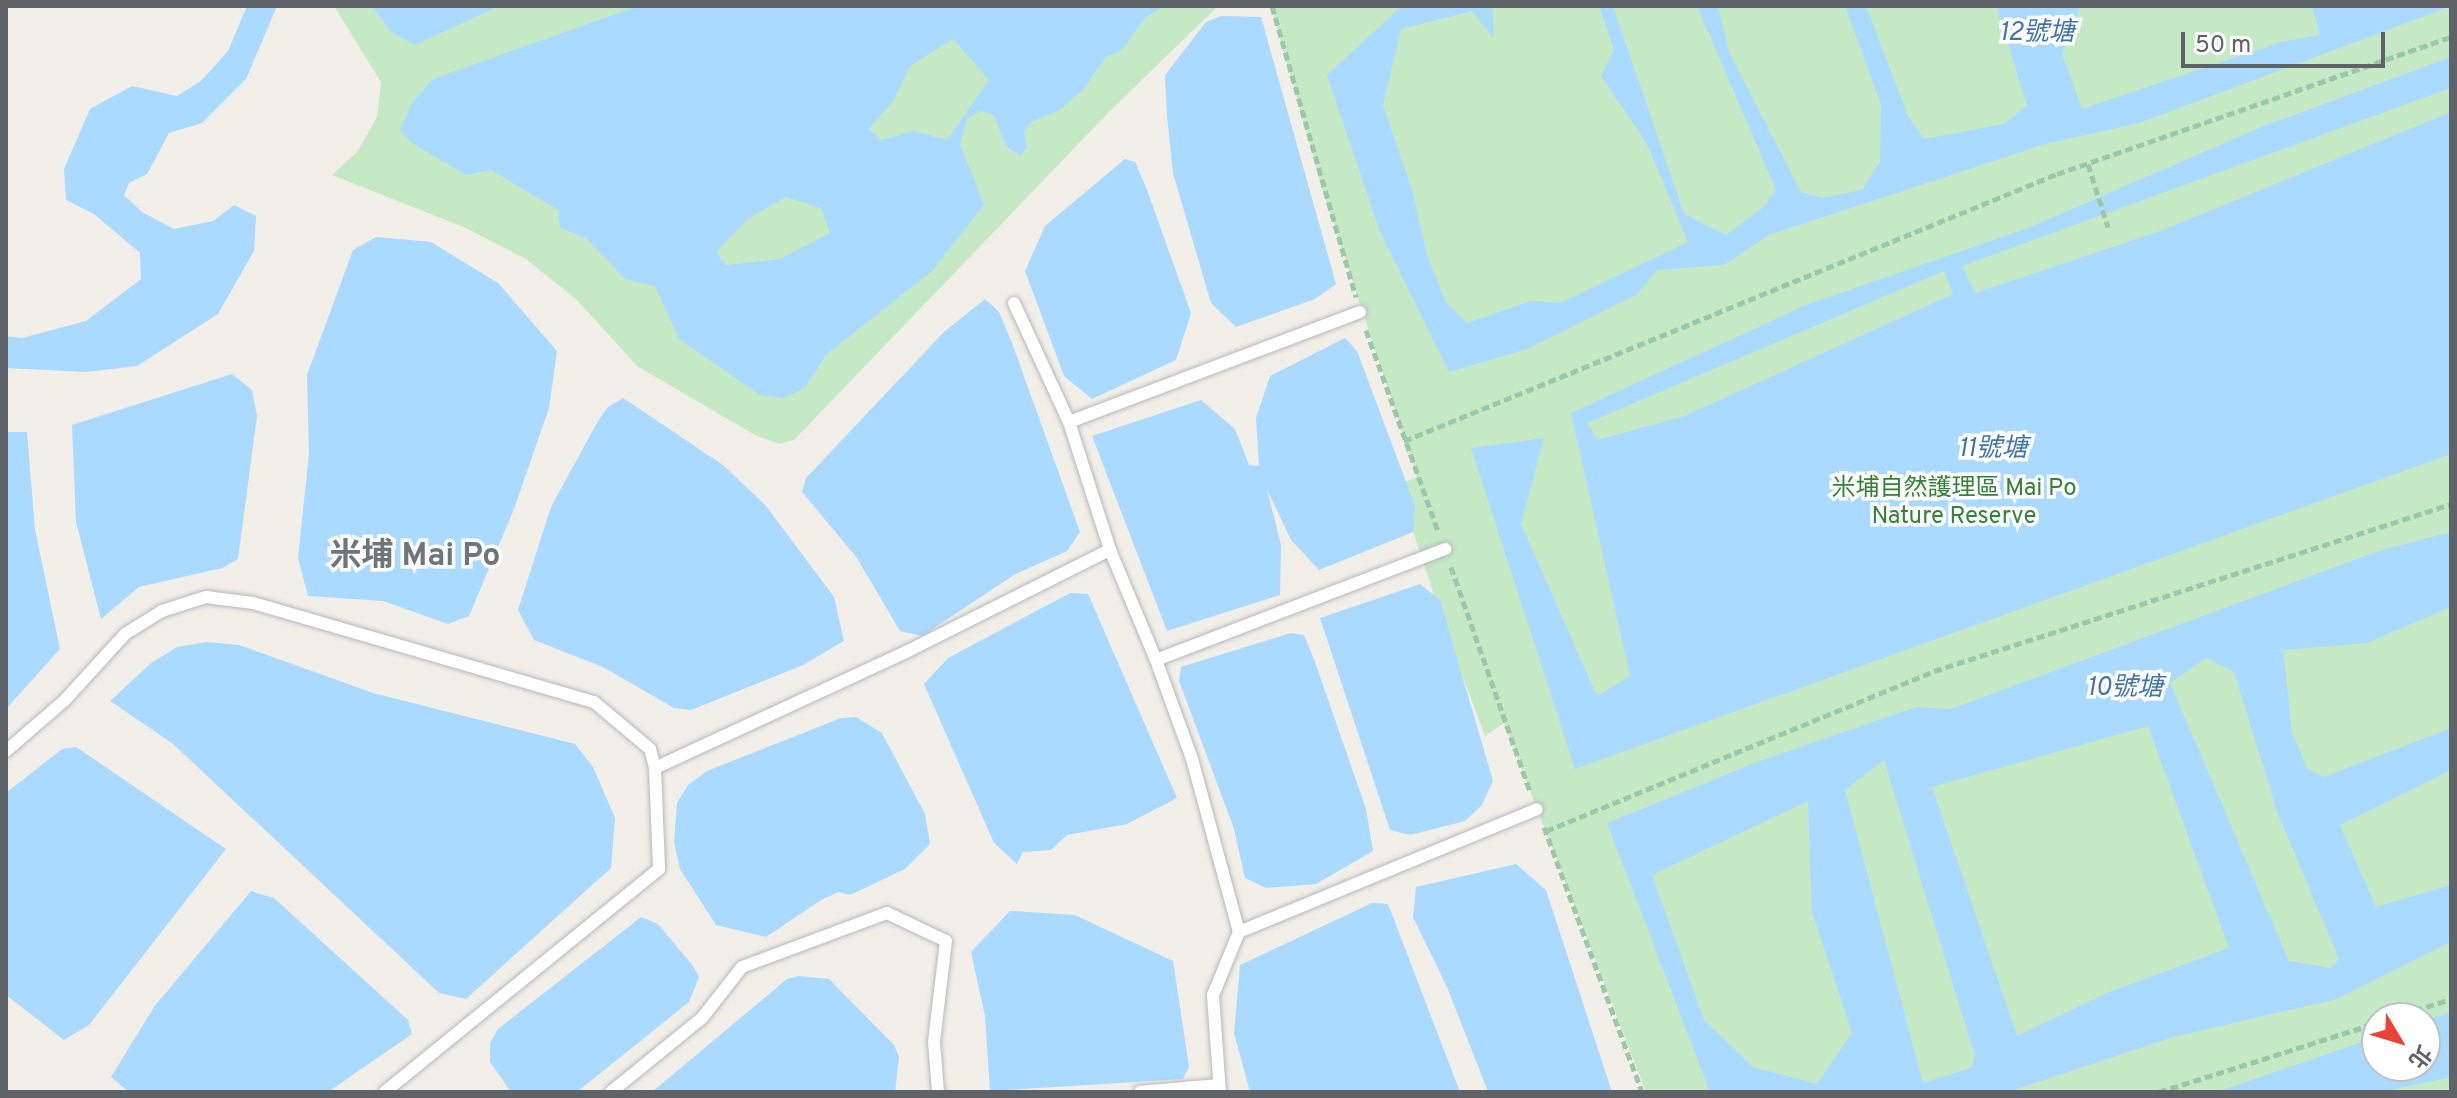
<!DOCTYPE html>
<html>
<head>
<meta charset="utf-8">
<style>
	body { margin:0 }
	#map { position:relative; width:2457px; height:1098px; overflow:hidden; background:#f1efe8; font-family:Overpass,"Noto Sans TC",sans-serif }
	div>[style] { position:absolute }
	.green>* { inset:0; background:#c5e8c5 }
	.water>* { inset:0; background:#aadaff }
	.path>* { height:5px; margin-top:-2.5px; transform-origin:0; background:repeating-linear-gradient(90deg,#9cc7a9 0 8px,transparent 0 12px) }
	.roads { filter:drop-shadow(0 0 2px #b5b8bc) drop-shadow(0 0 2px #b5b8bc) }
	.lane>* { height:12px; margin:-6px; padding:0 6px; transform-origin:6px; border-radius:6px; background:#fff }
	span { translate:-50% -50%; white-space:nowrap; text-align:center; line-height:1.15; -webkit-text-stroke:7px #fff; paint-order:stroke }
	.park-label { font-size:24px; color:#348238 }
	.water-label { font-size:26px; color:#4174aa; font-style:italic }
	.district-label { font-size:32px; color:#70757a; font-weight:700 }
	.frame { position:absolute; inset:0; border:8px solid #5f6368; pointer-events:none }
	.north { position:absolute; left:2361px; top:1002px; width:80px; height:80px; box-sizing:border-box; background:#fff; border:2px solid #bfc1c3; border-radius:50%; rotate:128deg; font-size:22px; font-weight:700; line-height:32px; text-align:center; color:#5f6368 }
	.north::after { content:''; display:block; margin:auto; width:28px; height:36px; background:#ea4335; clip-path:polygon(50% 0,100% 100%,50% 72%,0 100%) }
	.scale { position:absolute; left:2181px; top:32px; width:204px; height:36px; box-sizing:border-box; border:4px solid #5f6368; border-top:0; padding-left:10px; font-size:24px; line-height:28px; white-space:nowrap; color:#5f6368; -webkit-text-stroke:6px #fff; paint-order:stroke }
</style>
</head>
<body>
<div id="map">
	<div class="green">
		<i style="clip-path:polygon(334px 6px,1218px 6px,1109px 112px,794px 440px,780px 444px,755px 435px,637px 366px,577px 300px,526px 259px,466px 228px,332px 175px,358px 151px,377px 117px,381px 82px)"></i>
		<i style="clip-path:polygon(evenodd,1271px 6px,2451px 6px,2451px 1092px,1646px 1092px,1504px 723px,1485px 736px,1445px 629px,1398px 485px,1417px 477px,1324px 195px,1271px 6px,2377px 1018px,2425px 1018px,2425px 1066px,2377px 1066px,2377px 1018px)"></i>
	</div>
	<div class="water">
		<i style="clip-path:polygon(247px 6px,277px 6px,246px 79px,202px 123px,169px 133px,147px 174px,129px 183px,124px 195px,142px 212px,174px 229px,213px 221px,234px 205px,256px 216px,254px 251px,218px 314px,137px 366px,86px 372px,6px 368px,6px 336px,22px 338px,86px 321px,141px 279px,140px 253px,94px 214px,66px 200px,64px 169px,90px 109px,132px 86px,177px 96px,201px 81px,228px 51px)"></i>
		<i style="clip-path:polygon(372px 6px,499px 6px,415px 45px,391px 32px)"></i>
		<i style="clip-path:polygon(evenodd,638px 6px,1165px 6px,1146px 17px,1121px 51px,1106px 57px,1082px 91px,1058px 111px,1031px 122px,1024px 131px,1027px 148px,1020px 156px,1006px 146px,994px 115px,980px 111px,967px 119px,960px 144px,984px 205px,932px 271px,826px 355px,805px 388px,784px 398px,760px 395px,679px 339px,655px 286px,625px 279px,586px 238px,560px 228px,558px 210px,491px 170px,466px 175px,409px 141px,400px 129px,412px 103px,433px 79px,638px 6px,953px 39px,989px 80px,947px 140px,913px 131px,881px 140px,869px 129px,894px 100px,910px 66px,953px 39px,638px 6px,786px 197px,821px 208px,830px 233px,780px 259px,726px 265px,716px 252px,749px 218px,786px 197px)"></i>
		<i style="clip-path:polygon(1402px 6px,1492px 6px,1494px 39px,1472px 11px,1401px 29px,1383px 105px,1412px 190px,1427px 255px,1446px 302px,1467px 323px,1531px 301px,1560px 303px,1688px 242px,1646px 142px,1601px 76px,1614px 50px,1599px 6px,1613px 6px,1684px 214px,1726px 235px,1762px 208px,1776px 190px,1697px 6px,1718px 6px,1729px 52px,1801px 192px,1821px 198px,1862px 190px,1880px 161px,1881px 105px,1845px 6px,1866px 6px,1908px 116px,1924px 139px,2004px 124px,2027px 105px,1996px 6px,2080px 6px,2062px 54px,2082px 109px,2281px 42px,2320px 35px,2312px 6px,2451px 6px,2139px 123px,2045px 144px,1769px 235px,1724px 265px,1658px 270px,1636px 295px,1527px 349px,1449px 372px,1380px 232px,1327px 75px)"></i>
		<i style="clip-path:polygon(1221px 16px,1261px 17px,1336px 284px,1315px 299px,1236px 327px,1211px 303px,1173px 173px,1167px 116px,1165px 75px,1206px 22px)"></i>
		<i style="clip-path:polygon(evenodd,2451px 57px,2451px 88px,1962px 266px,1975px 293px,2163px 230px,2451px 112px,2451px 454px,1575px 769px,1471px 448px,1544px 438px,1521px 524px,1597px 696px,1630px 676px,1571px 413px,1806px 305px,2028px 228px,2264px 126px,2451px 57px,1944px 271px,1953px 294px,1682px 417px,1597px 440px,1587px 423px,1944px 271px)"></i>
		<i style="clip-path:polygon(1125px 159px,1135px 162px,1147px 190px,1191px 313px,1176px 360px,1092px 399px,1064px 376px,1025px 271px,1045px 226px)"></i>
		<i style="clip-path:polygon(376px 237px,431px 242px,498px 283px,557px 351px,549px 408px,514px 509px,469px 616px,448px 624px,383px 601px,308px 596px,298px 558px,309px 454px,307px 375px,353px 250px)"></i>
		<i style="clip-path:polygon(985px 299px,999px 312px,1012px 343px,1080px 532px,1067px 551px,1014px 575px,922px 636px,900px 631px,857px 558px,802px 492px,806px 478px,944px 332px)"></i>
		<i style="clip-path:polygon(1345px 338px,1357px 351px,1415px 506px,1413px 532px,1319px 570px,1291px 540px,1267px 489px,1281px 545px,1280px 595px,1167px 631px,1092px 436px,1201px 400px,1235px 429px,1249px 465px,1259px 466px,1256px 418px,1270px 376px)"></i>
		<i style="clip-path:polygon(232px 374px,252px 390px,257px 416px,238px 559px,222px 568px,139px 587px,101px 619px,76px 522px,72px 425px)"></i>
		<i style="clip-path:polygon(623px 398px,723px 465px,766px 506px,834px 597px,844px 641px,803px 665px,691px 710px,674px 708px,603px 667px,534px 640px,518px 610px,551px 507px,598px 421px,608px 407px)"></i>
		<i style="clip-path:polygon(6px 432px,27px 432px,35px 530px,60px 649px,6px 709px)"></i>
		<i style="clip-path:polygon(evenodd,2451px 532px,2451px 607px,2367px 643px,2283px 650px,2292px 732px,2307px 769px,2324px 777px,2451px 728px,2451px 770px,2340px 825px,2376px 907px,2451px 885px,2451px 942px,2337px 999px,2173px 1037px,2008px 1092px,1710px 1092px,1607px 823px,1757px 762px,1916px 707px,1951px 709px,2376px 552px,2451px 532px,2206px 658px,2234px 672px,2278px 814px,2339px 959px,2330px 968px,2289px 961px,2170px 683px,2206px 658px,2451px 532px,2148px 726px,2229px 948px,2109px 992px,2017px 1036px,1932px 787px,2148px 726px,2451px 532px,1884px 760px,1975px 1056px,1971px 1068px,1923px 1083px,1845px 790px,1884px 760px,2451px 532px,1808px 801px,1812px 912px,1852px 1033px,1817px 1084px,1753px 1067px,1704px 1020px,1652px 875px,1808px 801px)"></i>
		<i style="clip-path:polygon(1420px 584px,1440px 600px,1493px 781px,1482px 805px,1465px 821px,1410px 835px,1390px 830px,1320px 618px)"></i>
		<i style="clip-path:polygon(1070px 593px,1088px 594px,1177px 798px,1127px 824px,1067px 835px,1051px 850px,1023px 852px,1017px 864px,994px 843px,924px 684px,948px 658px)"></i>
		<i style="clip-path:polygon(1291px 633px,1304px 635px,1315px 662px,1366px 809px,1373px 851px,1316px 884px,1266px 888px,1245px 878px,1234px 829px,1179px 681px,1181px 667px)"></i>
		<i style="clip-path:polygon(207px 642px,239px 645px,373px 693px,575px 744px,593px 767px,615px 818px,611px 868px,466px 999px,439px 993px,172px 743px,110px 701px,151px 663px,177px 647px)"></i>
		<i style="clip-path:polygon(856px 717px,882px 733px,925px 814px,930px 844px,905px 869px,850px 895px,838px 892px,821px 900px,766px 937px,716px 925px,680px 869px,674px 842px,677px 803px,688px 785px,707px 771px,841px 718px)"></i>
		<i style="clip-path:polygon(76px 747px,226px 849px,89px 1025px,64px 1040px,6px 995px,6px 793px,62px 749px)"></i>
		<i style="clip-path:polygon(1516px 864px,1546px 890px,1612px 1092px,1488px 1092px,1447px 987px,1413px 917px,1416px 887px)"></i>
		<i style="clip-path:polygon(251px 891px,274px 898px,408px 1020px,412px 1034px,328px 1092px,129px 1092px,111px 1077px,154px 1007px)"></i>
		<i style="clip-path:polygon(1372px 903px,1388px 904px,1460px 1092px,1250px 1092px,1234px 1033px,1240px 965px)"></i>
		<i style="clip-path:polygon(1010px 911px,1075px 915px,1173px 961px,1189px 1067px,1183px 1079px,990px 1091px,985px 1016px,971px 952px)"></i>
		<i style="clip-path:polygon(641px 917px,658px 924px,693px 966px,699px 977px,689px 1002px,577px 1092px,511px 1092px,490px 1062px,490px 1043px,498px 1029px)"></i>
		<i style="clip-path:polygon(799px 976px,829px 979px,894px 1045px,899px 1057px,895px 1092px,652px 1092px,787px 979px)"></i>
		<i style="clip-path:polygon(2451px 1012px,2451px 1077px,2381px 1092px,2217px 1092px,2377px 1037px,2377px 1066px,2425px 1066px,2425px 1021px)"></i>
	</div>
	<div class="path">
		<i style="left:1272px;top:6px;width:303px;rotate:73.9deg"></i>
		<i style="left:2088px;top:164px;width:66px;rotate:72.4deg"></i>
		<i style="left:1366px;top:330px;width:214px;rotate:70.3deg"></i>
		<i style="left:1404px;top:441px;width:705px;rotate:-22.24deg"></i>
		<i style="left:2057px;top:174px;width:417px;rotate:-19.2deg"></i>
		<i style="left:1451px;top:567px;width:238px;rotate:70.6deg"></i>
		<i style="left:1544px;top:827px;width:283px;rotate:69.7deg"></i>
		<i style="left:1546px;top:831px;width:420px;rotate:-22.4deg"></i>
		<i style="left:1934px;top:671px;width:543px;rotate:-17.9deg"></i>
		<i style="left:2392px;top:1018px;width:62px;rotate:-17.9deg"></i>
		<i style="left:2159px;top:1092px;width:229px;rotate:-17.6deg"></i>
	</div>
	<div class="roads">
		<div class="lane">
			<i style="left:1014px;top:303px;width:131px;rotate:65.2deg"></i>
			<i style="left:1069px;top:422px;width:134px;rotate:72.2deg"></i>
			<i style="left:1110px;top:550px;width:119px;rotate:67.3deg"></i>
			<i style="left:1156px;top:660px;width:105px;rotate:70deg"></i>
			<i style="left:1192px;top:759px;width:179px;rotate:74.8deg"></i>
			<i style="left:1239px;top:932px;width:68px;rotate:112.4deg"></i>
			<i style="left:1213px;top:995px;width:97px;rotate:85.9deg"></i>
			<i style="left:1069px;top:422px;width:311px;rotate:-20.7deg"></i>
			<i style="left:1156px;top:660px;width:310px;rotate:-21deg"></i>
			<i style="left:6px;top:751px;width:78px;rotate:-40.8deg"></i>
			<i style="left:65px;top:700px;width:89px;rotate:-47.7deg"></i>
			<i style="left:125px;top:634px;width:44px;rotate:-31.9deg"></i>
			<i style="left:162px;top:611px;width:46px;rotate:-17.7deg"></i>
			<i style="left:206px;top:597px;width:47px;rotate:7.3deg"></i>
			<i style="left:253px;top:603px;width:355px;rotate:16.2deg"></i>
			<i style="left:594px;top:702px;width:73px;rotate:40deg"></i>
			<i style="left:650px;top:749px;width:20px;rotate:75deg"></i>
			<i style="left:655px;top:768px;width:101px;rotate:87.7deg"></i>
			<i style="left:659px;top:869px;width:353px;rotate:140.9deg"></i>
			<i style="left:655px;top:768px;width:277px;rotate:-24.8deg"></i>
			<i style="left:906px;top:652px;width:228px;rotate:-26.6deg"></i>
			<i style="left:1239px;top:932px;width:322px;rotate:-22.4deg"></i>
			<i style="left:611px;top:1092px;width:117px;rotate:-39.1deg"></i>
			<i style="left:702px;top:1018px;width:65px;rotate:-51.9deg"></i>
			<i style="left:742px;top:967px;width:155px;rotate:-20.4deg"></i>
			<i style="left:887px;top:913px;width:65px;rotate:25.4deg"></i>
			<i style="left:946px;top:941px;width:102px;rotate:96.8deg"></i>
			<i style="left:934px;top:1042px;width:50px;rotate:85.4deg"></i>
			<i style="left:1140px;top:1092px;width:78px;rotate:-5.1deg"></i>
		</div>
	</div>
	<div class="park-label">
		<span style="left:1954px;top:504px">米埔自然護理區 Mai Po<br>Nature Reserve</span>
	</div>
	<div class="water-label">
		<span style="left:2037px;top:34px">12號塘</span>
		<span style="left:1993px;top:450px">11號塘</span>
		<span style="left:2125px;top:689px">10號塘</span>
	</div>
	<div class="district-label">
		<span style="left:415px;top:557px">米埔 Mai Po</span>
	</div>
	<div class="frame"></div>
	<div class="north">北</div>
	<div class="scale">50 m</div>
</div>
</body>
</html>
